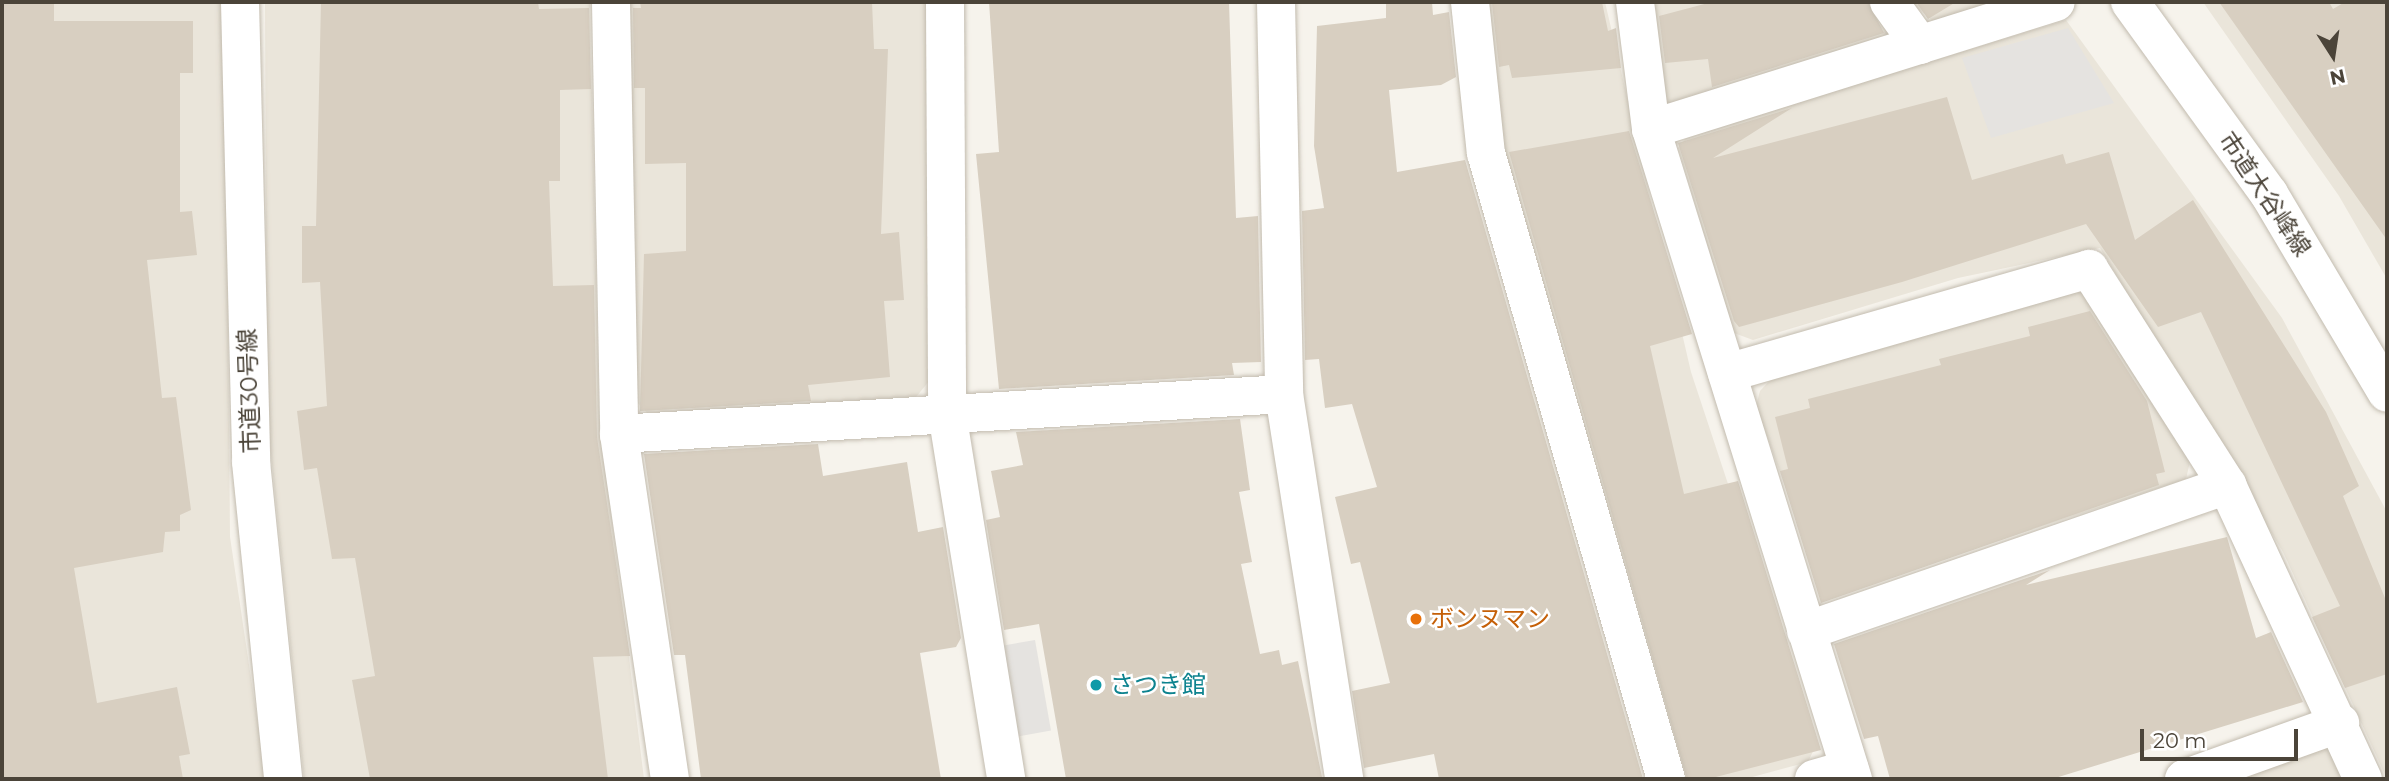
<!DOCTYPE html>
<html>
<head>
<meta charset="utf-8">
<style>
	body { margin:0 }
	#map { position:relative; width:2389px; height:781px; overflow:hidden; background:#f6f3ec; font-family:Montserrat,"Noto Sans JP",sans-serif }
	div>[style] { position:absolute }
	.residential>* { inset:0; background:#eae5da }
	.parking>* { inset:0; background:#e5e3e0; transform-origin:0 0 }
	.building>* { inset:0; background:#d8cfc1 }
	.roads { filter:drop-shadow(0 0 2px #c2bbae) drop-shadow(0 0 2px #c2bbae) }
	.minor>* { height:38px; margin:-19px; padding:0 19px; transform-origin:19px; border-radius:19px; background:#fff }
	.dots>* { width:19px; height:19px; translate:-50% -50%; box-sizing:border-box; border:4px solid #fff; border-radius:50% }
	span { translate:-50% -50%; white-space:nowrap; text-align:center; line-height:1.15; -webkit-text-stroke:5px #fff; paint-order:stroke }
	.street-label { font-size:24px; color:#4b4439 }
	.food-label { font-size:24px; color:#c56008 }
	.left { translate:0 -50%; text-align:left }
	.culture-label { font-size:24px; color:#0d838f }
	.frame { position:absolute; inset:0; border:4px solid #4b4439; pointer-events:none }
	.north { position:absolute; left:2298px; top:21px; width:70px; height:70px; -webkit-text-stroke:5px #fff; paint-order:stroke; rotate:168deg; font-size:19px; font-weight:700; line-height:28px; text-align:center; color:#4b4439 }
	.north::after { content:''; display:block; margin:auto; width:24px; height:32px; background:#4b4439; clip-path:polygon(50% 0,100% 100%,50% 72%,0 100%) }
	.scale { position:absolute; left:2140px; top:729px; width:158px; height:32px; box-sizing:border-box; border:4px solid #4b4439; border-top:0; padding-left:9px; font-size:21px; line-height:24px; white-space:nowrap; color:#4b4439; -webkit-text-stroke:5px #fff; paint-order:stroke }
</style>
</head>
<body>
<div id="map">
	<div class="residential">
		<i style="clip-path:polygon(2px 2px,225px 2px,230px 537px,266px 779px,2px 779px)"></i>
		<i style="clip-path:polygon(265px 2px,590px 2px,599px 415px,644px 779px,304px 779px,267px 414px)"></i>
		<i style="clip-path:polygon(626px 2px,926px 2px,930px 380px,916px 397px,651px 417px,632px 397px)"></i>
		<i style="clip-path:polygon(1479px 2px,1605px 2px,1691px 372px,1815px 747px,1808px 762px,1745px 779px,1685px 778px,1496px 145px)"></i>
		<i style="clip-path:polygon(1653px 2px,1881px 2px,1890px 39px,1664px 107px)"></i>
		<i style="clip-path:polygon(1910px 2px,2003px 2px,1933px 21px)"></i>
		<i style="clip-path:polygon(2203px 2px,2387px 2px,2387px 279px,2339px 196px)"></i>
		<i style="clip-path:polygon(2066px 20px,2282px 318px,2387px 512px,2387px 779px,2283px 552px,2100px 248px,1958px 278px,1753px 340px,1734px 333px,1678px 148px,1687px 136px)"></i>
		<i style="clip-path:polygon(2065px 290px,2082px 291px,2191px 457px,2186px 479px,1846px 591px,1822px 589px,1756px 406px,1760px 391px,1773px 377px)"></i>
		<i style="clip-path:polygon(2335px 746px,2348px 779px,2217px 779px)"></i>
	</div>
	<div class="parking">
		<i style="clip-path:polygon(2068px 28px,2114px 103px,1991px 138px,1962px 58px)"></i>
		<i style="left:1035px;top:640px;width:92px;height:35px;rotate:80deg"></i>
	</div>
	<div class="building">
		<i style="clip-path:polygon(2px 2px,54px 2px,54px 21px,193px 21px,193px 73px,180px 73px,180px 212px,192px 211px,197px 255px,147px 260px,162px 398px,176px 397px,191px 510px,180px 515px,180px 531px,165px 532px,163px 552px,74px 568px,97px 703px,177px 687px,190px 754px,179px 756px,183px 779px,2px 779px)"></i>
		<i style="clip-path:polygon(321px 2px,538px 2px,539px 9px,589px 8px,591px 89px,560px 90px,560px 181px,549px 181px,553px 286px,594px 285px,597px 437px,630px 656px,593px 657px,608px 779px,370px 779px,352px 680px,375px 676px,355px 558px,332px 559px,317px 468px,304px 470px,297px 411px,327px 406px,320px 282px,302px 283px,302px 226px,316px 226px)"></i>
		<i style="clip-path:polygon(640px 2px,872px 2px,874px 49px,888px 49px,881px 234px,899px 232px,904px 300px,884px 301px,890px 377px,808px 385px,811px 401px,640px 411px,644px 254px,686px 251px,686px 163px,645px 164px,645px 88px,634px 88px,633px 8px,641px 8px)"></i>
		<i style="clip-path:polygon(989px 2px,1229px 2px,1236px 218px,1258px 216px,1261px 362px,1232px 363px,1234px 375px,999px 389px,976px 154px,999px 152px)"></i>
		<i style="clip-path:polygon(1386px 2px,1432px 2px,1433px 15px,1449px 12px,1456px 77px,1441px 85px,1389px 90px,1397px 172px,1465px 160px,1643px 779px,1439px 779px,1434px 754px,1364px 768px,1352px 691px,1390px 683px,1360px 562px,1351px 564px,1335px 497px,1377px 487px,1352px 404px,1325px 408px,1319px 359px,1305px 360px,1302px 211px,1324px 208px,1314px 146px,1317px 26px,1386px 18px)"></i>
		<i style="clip-path:polygon(1602px 2px,1608px 31px,1616px 28px,1621px 68px,1512px 78px,1509px 65px,1499px 67px,1492px 3px)"></i>
		<i style="clip-path:polygon(1712px 2px,1868px 2px,1884px 33px,1712px 87px,1708px 59px,1665px 63px,1659px 16px)"></i>
		<i style="clip-path:polygon(1916px 2px,1956px 2px,1928px 19px)"></i>
		<i style="clip-path:polygon(2219px 2px,2329px 2px,2333px 9px,2345px 2px,2387px 2px,2387px 240px)"></i>
		<i style="clip-path:polygon(1947px 97px,1972px 180px,2063px 154px,2066px 164px,2109px 152px,2135px 240px,2193px 200px,2326px 412px,2359px 486px,2343px 496px,2387px 603px,2387px 674px,2345px 688px,2312px 617px,2340px 606px,2201px 312px,2158px 327px,2086px 224px,1902px 282px,1739px 327px,1734px 321px,1678px 143px,1792px 108px,1713px 158px)"></i>
		<i style="clip-path:polygon(1629px 131px,1692px 334px,1650px 346px,1684px 494px,1738px 481px,1821px 750px,1708px 779px,1687px 779px,1509px 152px)"></i>
		<i style="clip-path:polygon(2090px 311px,2147px 401px,2165px 472px,2156px 474px,2159px 485px,1821px 603px,1780px 471px,1788px 469px,1775px 417px,1810px 408px,1808px 399px,1941px 365px,1939px 359px,2030px 336px,2028px 327px)"></i>
		<i style="clip-path:polygon(1240px 419px,1250px 490px,1239px 492px,1252px 562px,1241px 564px,1260px 654px,1279px 650px,1282px 665px,1298px 661px,1322px 777px,1066px 779px,1039px 624px,1004px 630px,986px 520px,1000px 517px,991px 471px,1023px 465px,1016px 432px)"></i>
		<i style="clip-path:polygon(818px 444px,823px 476px,907px 462px,918px 532px,943px 527px,961px 638px,956px 647px,920px 653px,941px 779px,701px 779px,685px 655px,674px 655px,644px 454px)"></i>
		<i style="clip-path:polygon(2227px 537px,2256px 638px,2271px 632px,2303px 702px,2052px 779px,1890px 779px,1878px 736px,1864px 739px,1834px 644px,2050px 570px,2026px 585px)"></i>
	</div>
	<div class="roads">
		<div class="minor">
			<i style="left:240px;top:2px;width:460px;rotate:88.6deg"></i>
			<i style="left:251px;top:462px;width:319px;rotate:84.2deg"></i>
			<i style="left:611px;top:2px;width:432px;rotate:88.9deg"></i>
			<i style="left:619px;top:434px;width:349px;rotate:81.6deg"></i>
			<i style="left:945px;top:2px;width:411px;rotate:89.7deg"></i>
			<i style="left:947px;top:413px;width:371px;rotate:80.8deg"></i>
			<i style="left:1276px;top:2px;width:392px;rotate:88.8deg"></i>
			<i style="left:1284px;top:394px;width:390px;rotate:81.1deg"></i>
			<i style="left:1470px;top:2px;width:152px;rotate:84deg"></i>
			<i style="left:1486px;top:153px;width:651px;rotate:73.96deg"></i>
			<i style="left:1635px;top:2px;width:128px;rotate:82.8deg"></i>
			<i style="left:1651px;top:129px;width:681px;rotate:72.74deg"></i>
			<i style="left:1889px;top:2px;width:53px;rotate:54.2deg"></i>
			<i style="left:2130px;top:2px;width:237px;rotate:54.1deg"></i>
			<i style="left:2269px;top:194px;width:231px;rotate:59.3deg"></i>
			<i style="left:1651px;top:129px;width:424px;rotate:-17.4deg"></i>
			<i style="left:1727px;top:373px;width:377px;rotate:-16deg"></i>
			<i style="left:2089px;top:269px;width:256px;rotate:57.4deg"></i>
			<i style="left:2227px;top:485px;width:324px;rotate:65.2deg"></i>
			<i style="left:619px;top:434px;width:666px;rotate:-3.44deg"></i>
			<i style="left:1806px;top:631px;width:446px;rotate:-19.1deg"></i>
			<i style="left:1814px;top:779px;width:37px;rotate:-16deg"></i>
			<i style="left:2184px;top:779px;width:166px;rotate:-19.7deg"></i>
		</div>
	</div>
	<div class="dots">
		<i style="left:1416px;top:619px;background:#e8710a"></i>
		<i style="left:1096px;top:685px;background:#0f9aa8"></i>
	</div>
	<div class="street-label">
		<span style="left:2265px;top:194px;rotate:56deg">市道大谷峰線</span>
		<span style="left:249px;top:391px;rotate:-92deg">市道30号線</span>
	</div>
	<div class="food-label">
		<span class="left" style="left:1430px;top:619px">ボンヌマン</span>
	</div>
	<div class="culture-label">
		<span class="left" style="left:1110px;top:685px">さつき館</span>
	</div>
	<div class="frame"></div>
	<div class="north">N</div>
	<div class="scale">20 m</div>
</div>
</body>
</html>
